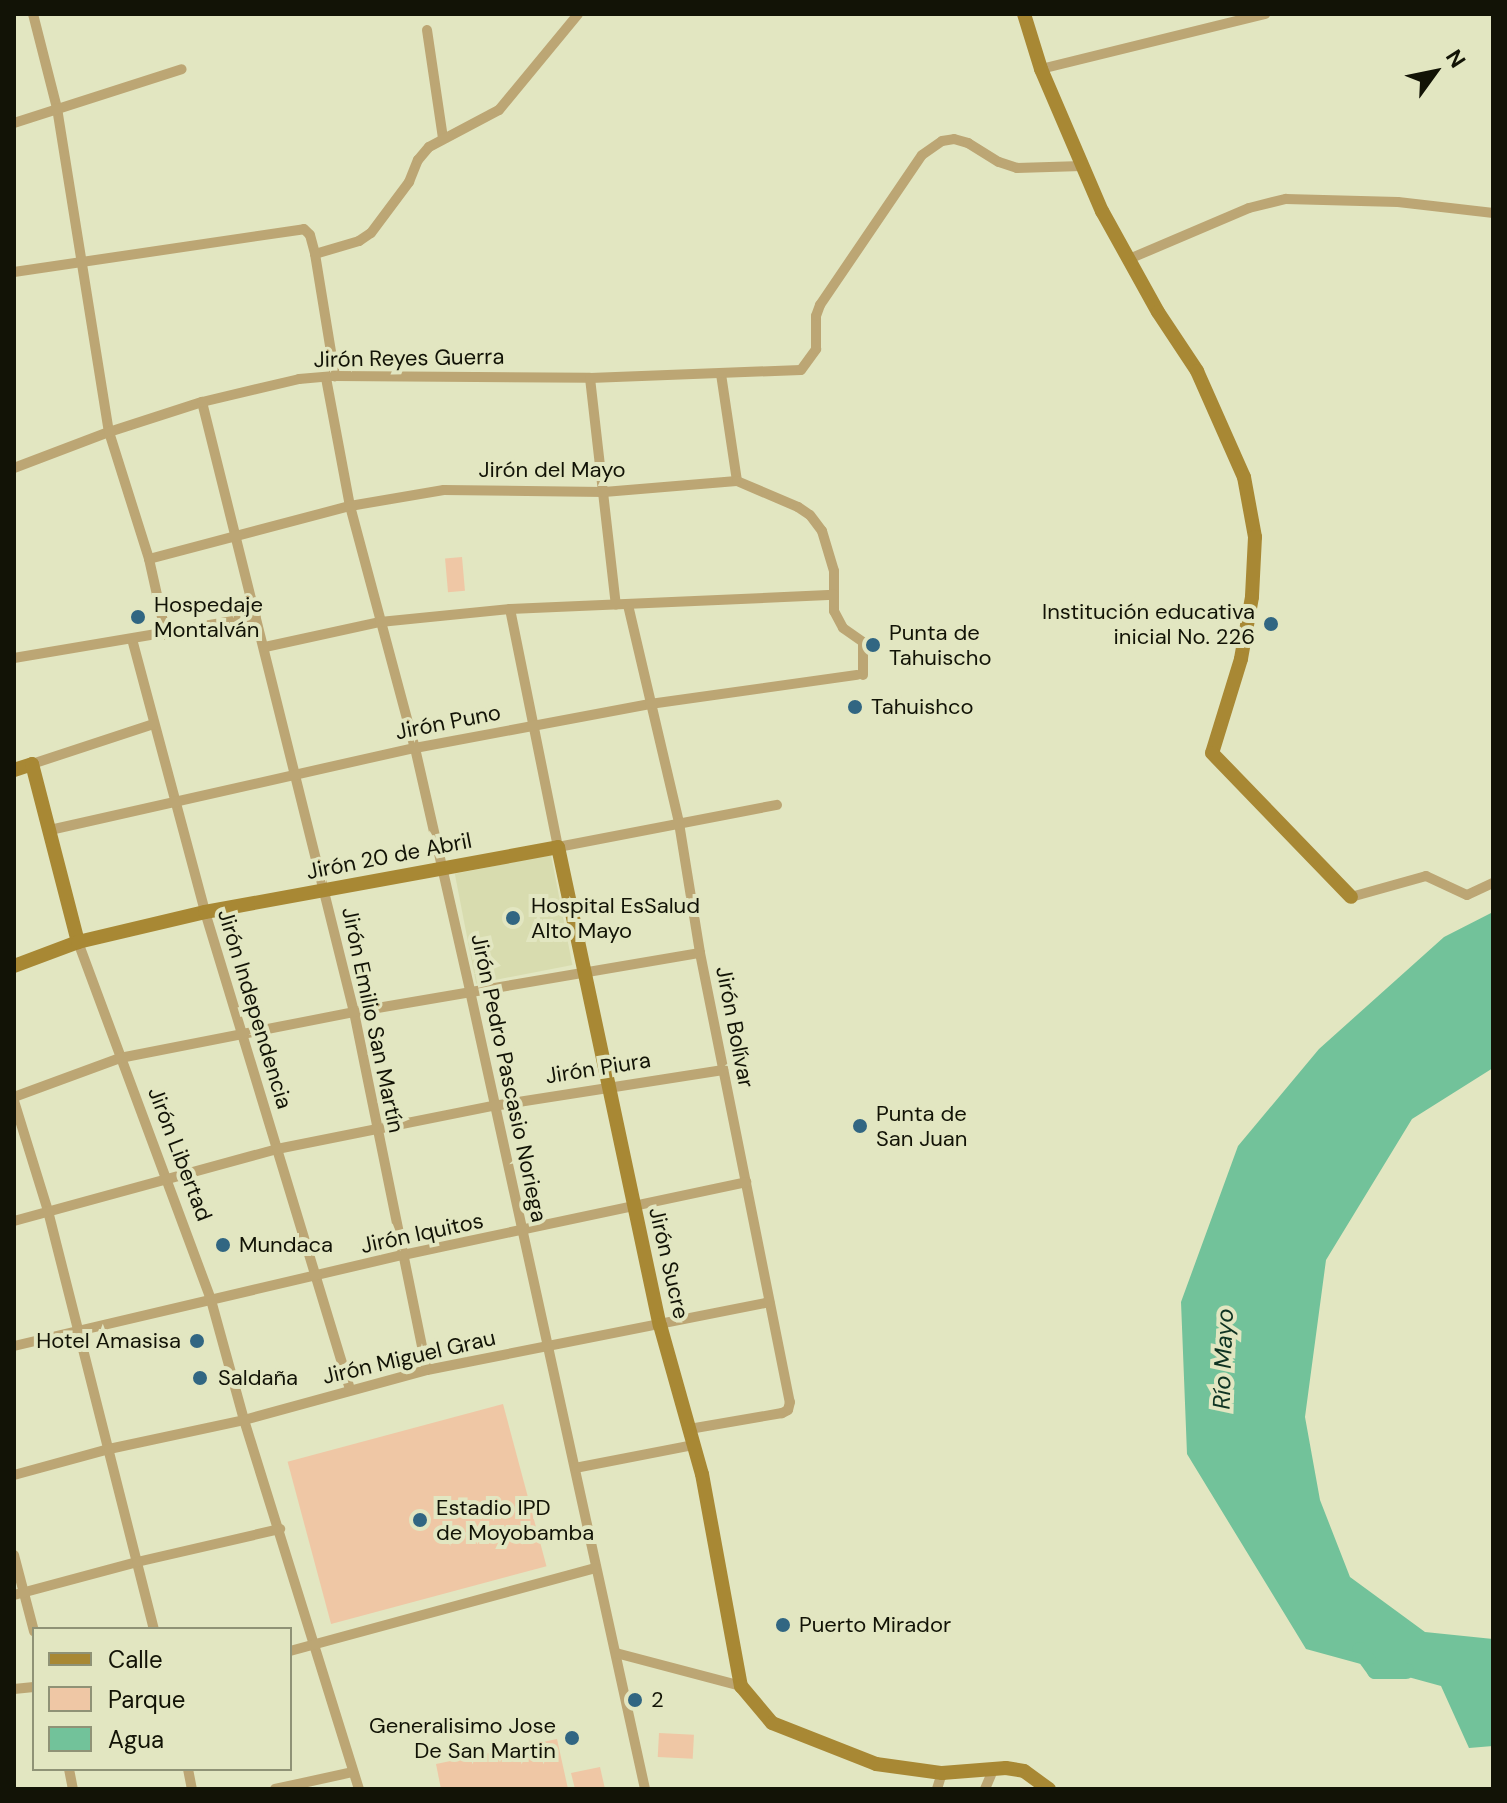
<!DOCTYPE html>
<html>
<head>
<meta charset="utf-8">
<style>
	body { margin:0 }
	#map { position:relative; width:1507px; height:1803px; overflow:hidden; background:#e2e6c1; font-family:"DM Sans",sans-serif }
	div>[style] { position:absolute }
	.built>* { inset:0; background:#d8dcaf; transform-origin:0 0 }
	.green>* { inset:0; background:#efc7a5; transform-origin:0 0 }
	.water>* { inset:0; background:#72c29a }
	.river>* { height:16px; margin:-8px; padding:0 8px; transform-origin:8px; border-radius:8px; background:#72c29a }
	.street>* { height:10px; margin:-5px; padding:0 5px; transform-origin:5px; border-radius:5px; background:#bca674 }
	.secondary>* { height:14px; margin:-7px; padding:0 7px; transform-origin:7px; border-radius:7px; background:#a88834 }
	.dots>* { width:22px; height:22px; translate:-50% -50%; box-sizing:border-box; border:4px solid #e2e6c1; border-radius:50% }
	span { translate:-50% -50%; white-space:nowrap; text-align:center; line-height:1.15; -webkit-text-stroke:8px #e2e6c1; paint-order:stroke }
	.street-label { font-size:22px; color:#121306 }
	.poi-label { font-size:22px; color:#121306 }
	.left { translate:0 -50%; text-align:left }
	.right { translate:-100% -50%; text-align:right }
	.water-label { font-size:24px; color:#0e3322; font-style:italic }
	.frame { position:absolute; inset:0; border:16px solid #121306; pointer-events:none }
	.legend { position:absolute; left:32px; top:1627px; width:260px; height:144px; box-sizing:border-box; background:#e2e6c1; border:2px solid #8f9276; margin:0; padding:10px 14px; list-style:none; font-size:24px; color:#121306 }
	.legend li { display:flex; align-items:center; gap:16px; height:40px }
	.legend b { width:40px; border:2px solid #8f9276 }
	.north { position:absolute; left:1395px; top:32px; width:80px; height:80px; -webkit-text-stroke:6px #e2e6c1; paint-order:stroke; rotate:57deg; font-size:22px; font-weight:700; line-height:32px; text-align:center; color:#121306 }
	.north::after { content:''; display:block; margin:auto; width:28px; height:36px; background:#121306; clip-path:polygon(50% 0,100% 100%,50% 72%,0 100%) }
</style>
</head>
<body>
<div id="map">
	<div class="built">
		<i style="left:551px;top:855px;width:112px;height:98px;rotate:79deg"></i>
	</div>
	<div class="green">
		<i style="left:462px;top:557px;width:34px;height:17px;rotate:85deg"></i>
		<i style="left:503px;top:1404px;width:168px;height:223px;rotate:75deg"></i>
		<i style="left:659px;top:1733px;width:35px;height:24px;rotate:3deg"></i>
		<i style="clip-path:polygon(557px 1739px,568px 1789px,441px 1789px,436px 1764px)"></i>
		<i style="clip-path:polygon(600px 1767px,605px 1789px,575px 1789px,571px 1773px)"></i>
	</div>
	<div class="water">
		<i style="clip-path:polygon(1493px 912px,1493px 1068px,1412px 1119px,1326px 1260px,1305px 1417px,1320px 1500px,1350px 1577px,1425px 1632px,1493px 1639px,1493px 1746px,1469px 1748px,1441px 1686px,1306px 1649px,1187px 1454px,1181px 1302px,1238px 1146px,1319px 1049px,1444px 937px)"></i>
	</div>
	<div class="river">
		<i style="left:1360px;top:1650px;width:26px;rotate:54deg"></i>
		<i style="left:1375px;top:1671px;width:31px"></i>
	</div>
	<div class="street">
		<i style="left:33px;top:14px;width:97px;rotate:75.7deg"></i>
		<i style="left:57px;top:108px;width:328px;rotate:80.9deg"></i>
		<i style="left:109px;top:432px;width:133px;rotate:72.5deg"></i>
		<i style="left:149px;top:559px;width:78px;rotate:77.4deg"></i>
		<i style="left:427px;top:30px;width:109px;rotate:81.6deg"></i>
		<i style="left:1041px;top:69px;width:231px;rotate:-13.8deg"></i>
		<i style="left:14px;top:123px;width:176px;rotate:-17.8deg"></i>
		<i style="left:315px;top:254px;width:46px;rotate:-16.5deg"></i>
		<i style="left:359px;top:241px;width:14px;rotate:-34deg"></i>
		<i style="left:371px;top:233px;width:64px;rotate:-53.3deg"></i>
		<i style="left:409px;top:182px;width:24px;rotate:-68deg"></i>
		<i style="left:418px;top:160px;width:17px;rotate:-50deg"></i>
		<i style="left:429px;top:147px;width:79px;rotate:-27.9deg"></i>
		<i style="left:499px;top:110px;width:124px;rotate:-50.5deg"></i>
		<i style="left:1129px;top:259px;width:130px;rotate:-23deg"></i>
		<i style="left:1249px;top:208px;width:38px;rotate:-14deg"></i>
		<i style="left:1286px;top:199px;width:112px;rotate:1.5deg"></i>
		<i style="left:1398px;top:202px;width:96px;rotate:6.6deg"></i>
		<i style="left:14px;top:272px;width:293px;rotate:-8.4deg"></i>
		<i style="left:304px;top:229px;width:8px;rotate:45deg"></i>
		<i style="left:310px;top:235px;width:20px;rotate:75deg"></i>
		<i style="left:315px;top:254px;width:124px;rotate:80.7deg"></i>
		<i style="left:721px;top:374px;width:108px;rotate:81.5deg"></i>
		<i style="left:326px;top:378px;width:130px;rotate:79.4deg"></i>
		<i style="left:350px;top:506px;width:251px;rotate:75deg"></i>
		<i style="left:415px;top:748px;width:249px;rotate:77.2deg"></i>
		<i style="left:470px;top:991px;width:817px;rotate:77.63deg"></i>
		<i style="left:590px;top:378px;width:228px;rotate:83.5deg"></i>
		<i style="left:202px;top:402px;width:629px;rotate:76.01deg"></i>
		<i style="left:354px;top:1012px;width:365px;rotate:78.5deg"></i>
		<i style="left:14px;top:468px;width:102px;rotate:-20.8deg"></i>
		<i style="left:109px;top:432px;width:98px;rotate:-17.9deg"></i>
		<i style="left:202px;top:402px;width:100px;rotate:-13.3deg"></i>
		<i style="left:299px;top:379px;width:36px;rotate:-5deg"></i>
		<i style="left:335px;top:376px;width:255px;rotate:0.4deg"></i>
		<i style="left:590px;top:378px;width:211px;rotate:-2.2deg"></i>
		<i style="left:801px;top:370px;width:26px;rotate:-54deg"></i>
		<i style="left:816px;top:349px;width:33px;rotate:-90deg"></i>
		<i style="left:816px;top:316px;width:12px;rotate:-70deg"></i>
		<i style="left:820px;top:305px;width:181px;rotate:-55.8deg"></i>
		<i style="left:922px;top:155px;width:24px;rotate:-35deg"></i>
		<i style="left:942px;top:141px;width:12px;rotate:-9deg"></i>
		<i style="left:954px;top:139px;width:15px;rotate:16deg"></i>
		<i style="left:968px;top:143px;width:36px;rotate:32deg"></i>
		<i style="left:999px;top:162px;width:19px;rotate:18deg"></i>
		<i style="left:1017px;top:168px;width:65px;rotate:-1.8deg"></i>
		<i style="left:149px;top:559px;width:208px;rotate:-14.8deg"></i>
		<i style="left:350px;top:506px;width:95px;rotate:-9.7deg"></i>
		<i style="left:444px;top:490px;width:160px;rotate:0.7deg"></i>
		<i style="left:604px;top:492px;width:133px;rotate:-4.7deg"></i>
		<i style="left:737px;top:481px;width:66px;rotate:23.1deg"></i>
		<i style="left:798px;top:507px;width:14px;rotate:34deg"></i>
		<i style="left:810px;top:515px;width:20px;rotate:53deg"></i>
		<i style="left:822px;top:531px;width:42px;rotate:73.3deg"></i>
		<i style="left:834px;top:571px;width:40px;rotate:90deg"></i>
		<i style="left:834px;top:611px;width:19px;rotate:62deg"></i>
		<i style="left:843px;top:628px;width:24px;rotate:35deg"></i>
		<i style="left:863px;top:642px;width:33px;rotate:90deg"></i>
		<i style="left:628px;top:605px;width:224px;rotate:76.8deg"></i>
		<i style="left:679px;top:823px;width:132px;rotate:80.8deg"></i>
		<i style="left:700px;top:953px;width:458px;rotate:78.7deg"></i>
		<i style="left:790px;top:1402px;width:8px;rotate:104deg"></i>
		<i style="left:788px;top:1410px;width:7px;rotate:153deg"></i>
		<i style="left:782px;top:1413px;width:94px;rotate:170.2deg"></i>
		<i style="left:510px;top:609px;width:243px;rotate:78.6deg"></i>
		<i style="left:558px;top:847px;width:223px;rotate:-10.9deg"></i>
		<i style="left:132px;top:639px;width:283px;rotate:75deg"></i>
		<i style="left:205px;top:912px;width:499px;rotate:73.1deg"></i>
		<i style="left:265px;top:647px;width:118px;rotate:-12.3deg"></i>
		<i style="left:380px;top:622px;width:131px;rotate:-5.7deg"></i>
		<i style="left:510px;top:609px;width:324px;rotate:-2.5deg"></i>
		<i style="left:14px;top:658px;width:245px;rotate:-9.6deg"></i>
		<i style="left:32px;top:764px;width:128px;rotate:-18.2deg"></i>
		<i style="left:50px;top:830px;width:374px;rotate:-12.7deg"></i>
		<i style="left:415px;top:748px;width:239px;rotate:-10.6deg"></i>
		<i style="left:650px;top:704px;width:209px;rotate:-8deg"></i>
		<i style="left:1351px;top:897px;width:78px;rotate:-15.6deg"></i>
		<i style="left:1426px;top:876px;width:45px;rotate:24.9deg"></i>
		<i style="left:1467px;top:895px;width:29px;rotate:-25deg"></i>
		<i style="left:78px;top:942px;width:382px;rotate:69.6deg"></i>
		<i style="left:211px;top:1300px;width:124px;rotate:74.6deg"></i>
		<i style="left:244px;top:1420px;width:387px;rotate:72.7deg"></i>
		<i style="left:14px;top:1097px;width:113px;rotate:-20.2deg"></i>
		<i style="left:120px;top:1058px;width:238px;rotate:-11.1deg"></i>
		<i style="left:354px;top:1012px;width:351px;rotate:-9.7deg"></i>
		<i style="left:14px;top:1101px;width:115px;rotate:72.8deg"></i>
		<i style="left:48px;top:1211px;width:431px;rotate:75.8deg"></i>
		<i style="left:14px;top:1221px;width:273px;rotate:-15.3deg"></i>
		<i style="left:277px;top:1149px;width:220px;rotate:-11.3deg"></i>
		<i style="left:493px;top:1106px;width:233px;rotate:-8.9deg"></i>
		<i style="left:14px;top:1346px;width:400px;rotate:-13.2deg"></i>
		<i style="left:403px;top:1255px;width:351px;rotate:-12deg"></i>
		<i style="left:575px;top:1468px;width:120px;rotate:-11deg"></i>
		<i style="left:14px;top:1475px;width:98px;rotate:-15.3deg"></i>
		<i style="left:109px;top:1449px;width:138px;rotate:-12.1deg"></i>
		<i style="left:244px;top:1420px;width:190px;rotate:-15.3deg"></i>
		<i style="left:427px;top:1370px;width:349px;rotate:-11.2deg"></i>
		<i style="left:14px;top:1555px;width:79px;rotate:75.3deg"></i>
		<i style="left:14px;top:1595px;width:127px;rotate:-15deg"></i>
		<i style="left:137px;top:1562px;width:147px;rotate:-13deg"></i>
		<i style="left:290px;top:1651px;width:316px;rotate:-15.2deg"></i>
		<i style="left:616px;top:1653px;width:129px;rotate:14.8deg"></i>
		<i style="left:14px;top:1689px;width:20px;rotate:-6deg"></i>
		<i style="left:69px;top:1769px;width:20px;rotate:79deg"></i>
		<i style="left:188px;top:1769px;width:20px;rotate:79deg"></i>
		<i style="left:275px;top:1789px;width:80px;rotate:-12.3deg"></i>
		<i style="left:937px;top:1789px;width:17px;rotate:-73deg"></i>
		<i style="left:985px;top:1789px;width:21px;rotate:-67deg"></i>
	</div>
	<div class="secondary">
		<i style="left:1024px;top:14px;width:58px;rotate:72.8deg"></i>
		<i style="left:1041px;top:69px;width:155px;rotate:66.8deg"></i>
		<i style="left:1102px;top:211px;width:115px;rotate:61deg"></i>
		<i style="left:1158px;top:312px;width:71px;rotate:56.5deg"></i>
		<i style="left:1197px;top:371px;width:116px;rotate:66.1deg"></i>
		<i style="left:1244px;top:477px;width:61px;rotate:79.6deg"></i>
		<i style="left:1255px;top:537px;width:60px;rotate:92.9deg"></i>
		<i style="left:1252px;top:597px;width:63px;rotate:100.1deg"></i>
		<i style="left:1241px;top:659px;width:98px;rotate:107.1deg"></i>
		<i style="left:1212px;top:753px;width:200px;rotate:46deg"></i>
		<i style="left:14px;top:770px;width:19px;rotate:-18deg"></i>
		<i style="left:32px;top:764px;width:184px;rotate:75.5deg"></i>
		<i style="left:14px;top:966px;width:68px;rotate:-20.6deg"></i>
		<i style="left:78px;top:942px;width:130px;rotate:-13.3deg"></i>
		<i style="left:205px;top:912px;width:359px;rotate:-10.4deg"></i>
		<i style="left:558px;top:847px;width:489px;rotate:78deg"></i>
		<i style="left:660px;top:1325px;width:155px;rotate:74.3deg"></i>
		<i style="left:702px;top:1474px;width:216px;rotate:79.6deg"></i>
		<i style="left:741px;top:1686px;width:48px;rotate:50deg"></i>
		<i style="left:772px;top:1723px;width:112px;rotate:21.5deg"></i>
		<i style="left:876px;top:1764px;width:67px;rotate:7.8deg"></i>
		<i style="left:942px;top:1773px;width:64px;rotate:-4.5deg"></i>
		<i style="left:1006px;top:1768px;width:18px;rotate:9deg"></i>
		<i style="left:1024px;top:1771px;width:31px;rotate:36deg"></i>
	</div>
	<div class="dots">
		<i style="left:138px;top:617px;background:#316682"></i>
		<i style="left:1271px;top:624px;background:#316682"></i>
		<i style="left:873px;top:645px;background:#316682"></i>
		<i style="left:855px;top:707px;background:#316682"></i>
		<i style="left:513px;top:918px;background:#316682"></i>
		<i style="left:860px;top:1126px;background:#316682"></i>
		<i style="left:223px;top:1245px;background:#316682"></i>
		<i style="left:197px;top:1341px;background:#316682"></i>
		<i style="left:200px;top:1378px;background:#316682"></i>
		<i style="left:420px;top:1520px;background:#316682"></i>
		<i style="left:783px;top:1625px;background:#316682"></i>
		<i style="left:635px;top:1700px;background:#316682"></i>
		<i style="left:572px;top:1738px;background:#316682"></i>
	</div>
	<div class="street-label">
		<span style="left:409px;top:358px;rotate:-1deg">Jirón Reyes Guerra</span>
		<span style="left:552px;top:470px">Jirón del Mayo</span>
		<span style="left:448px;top:722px;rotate:-11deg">Jirón Puno</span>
		<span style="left:389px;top:856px;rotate:-11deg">Jirón 20 de Abril</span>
		<span style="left:255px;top:1009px;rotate:73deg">Jirón Independencia</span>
		<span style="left:373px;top:1020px;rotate:78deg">Jirón Emilio San Martín</span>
		<span style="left:735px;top:1027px;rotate:79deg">Jirón Bolívar</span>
		<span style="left:598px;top:1068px;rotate:-9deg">Jirón Piura</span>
		<span style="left:509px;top:1078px;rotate:78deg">Jirón Pedro Pascasio Noriega</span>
		<span style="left:180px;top:1154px;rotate:69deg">Jirón Libertad</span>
		<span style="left:422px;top:1233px;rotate:-12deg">Jirón Iquitos</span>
		<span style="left:669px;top:1263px;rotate:77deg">Jirón Sucre</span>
		<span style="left:409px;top:1357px;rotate:-13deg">Jirón Miguel Grau</span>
	</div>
	<div class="poi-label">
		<span class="left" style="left:154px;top:617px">Hospedaje<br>Montalván</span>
		<span class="right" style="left:1255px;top:624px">Institución educativa<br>inicial No. 226</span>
		<span class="left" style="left:889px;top:645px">Punta de<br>Tahuischo</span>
		<span class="left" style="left:871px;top:707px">Tahuishco</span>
		<span class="left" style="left:531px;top:918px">Hospital EsSalud<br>Alto Mayo</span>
		<span class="left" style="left:876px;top:1126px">Punta de<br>San Juan</span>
		<span class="left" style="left:239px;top:1245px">Mundaca</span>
		<span class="right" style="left:181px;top:1341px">Hotel Amasisa</span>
		<span class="left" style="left:218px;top:1378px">Saldaña</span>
		<span class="left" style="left:436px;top:1520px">Estadio IPD<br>de Moyobamba</span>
		<span class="left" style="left:799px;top:1625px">Puerto Mirador</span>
		<span class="left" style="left:651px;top:1700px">2</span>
		<span class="right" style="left:556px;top:1738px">Generalisimo Jose<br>De San Martin</span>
	</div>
	<div class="water-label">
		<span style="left:1223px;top:1359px;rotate:-88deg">Río Mayo</span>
	</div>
	<div class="frame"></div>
	<ul class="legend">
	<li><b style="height:10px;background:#a88834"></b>Calle</li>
	<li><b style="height:22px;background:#efc7a5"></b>Parque</li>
	<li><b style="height:22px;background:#72c29a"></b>Agua</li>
	</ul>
	<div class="north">N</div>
</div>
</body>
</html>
